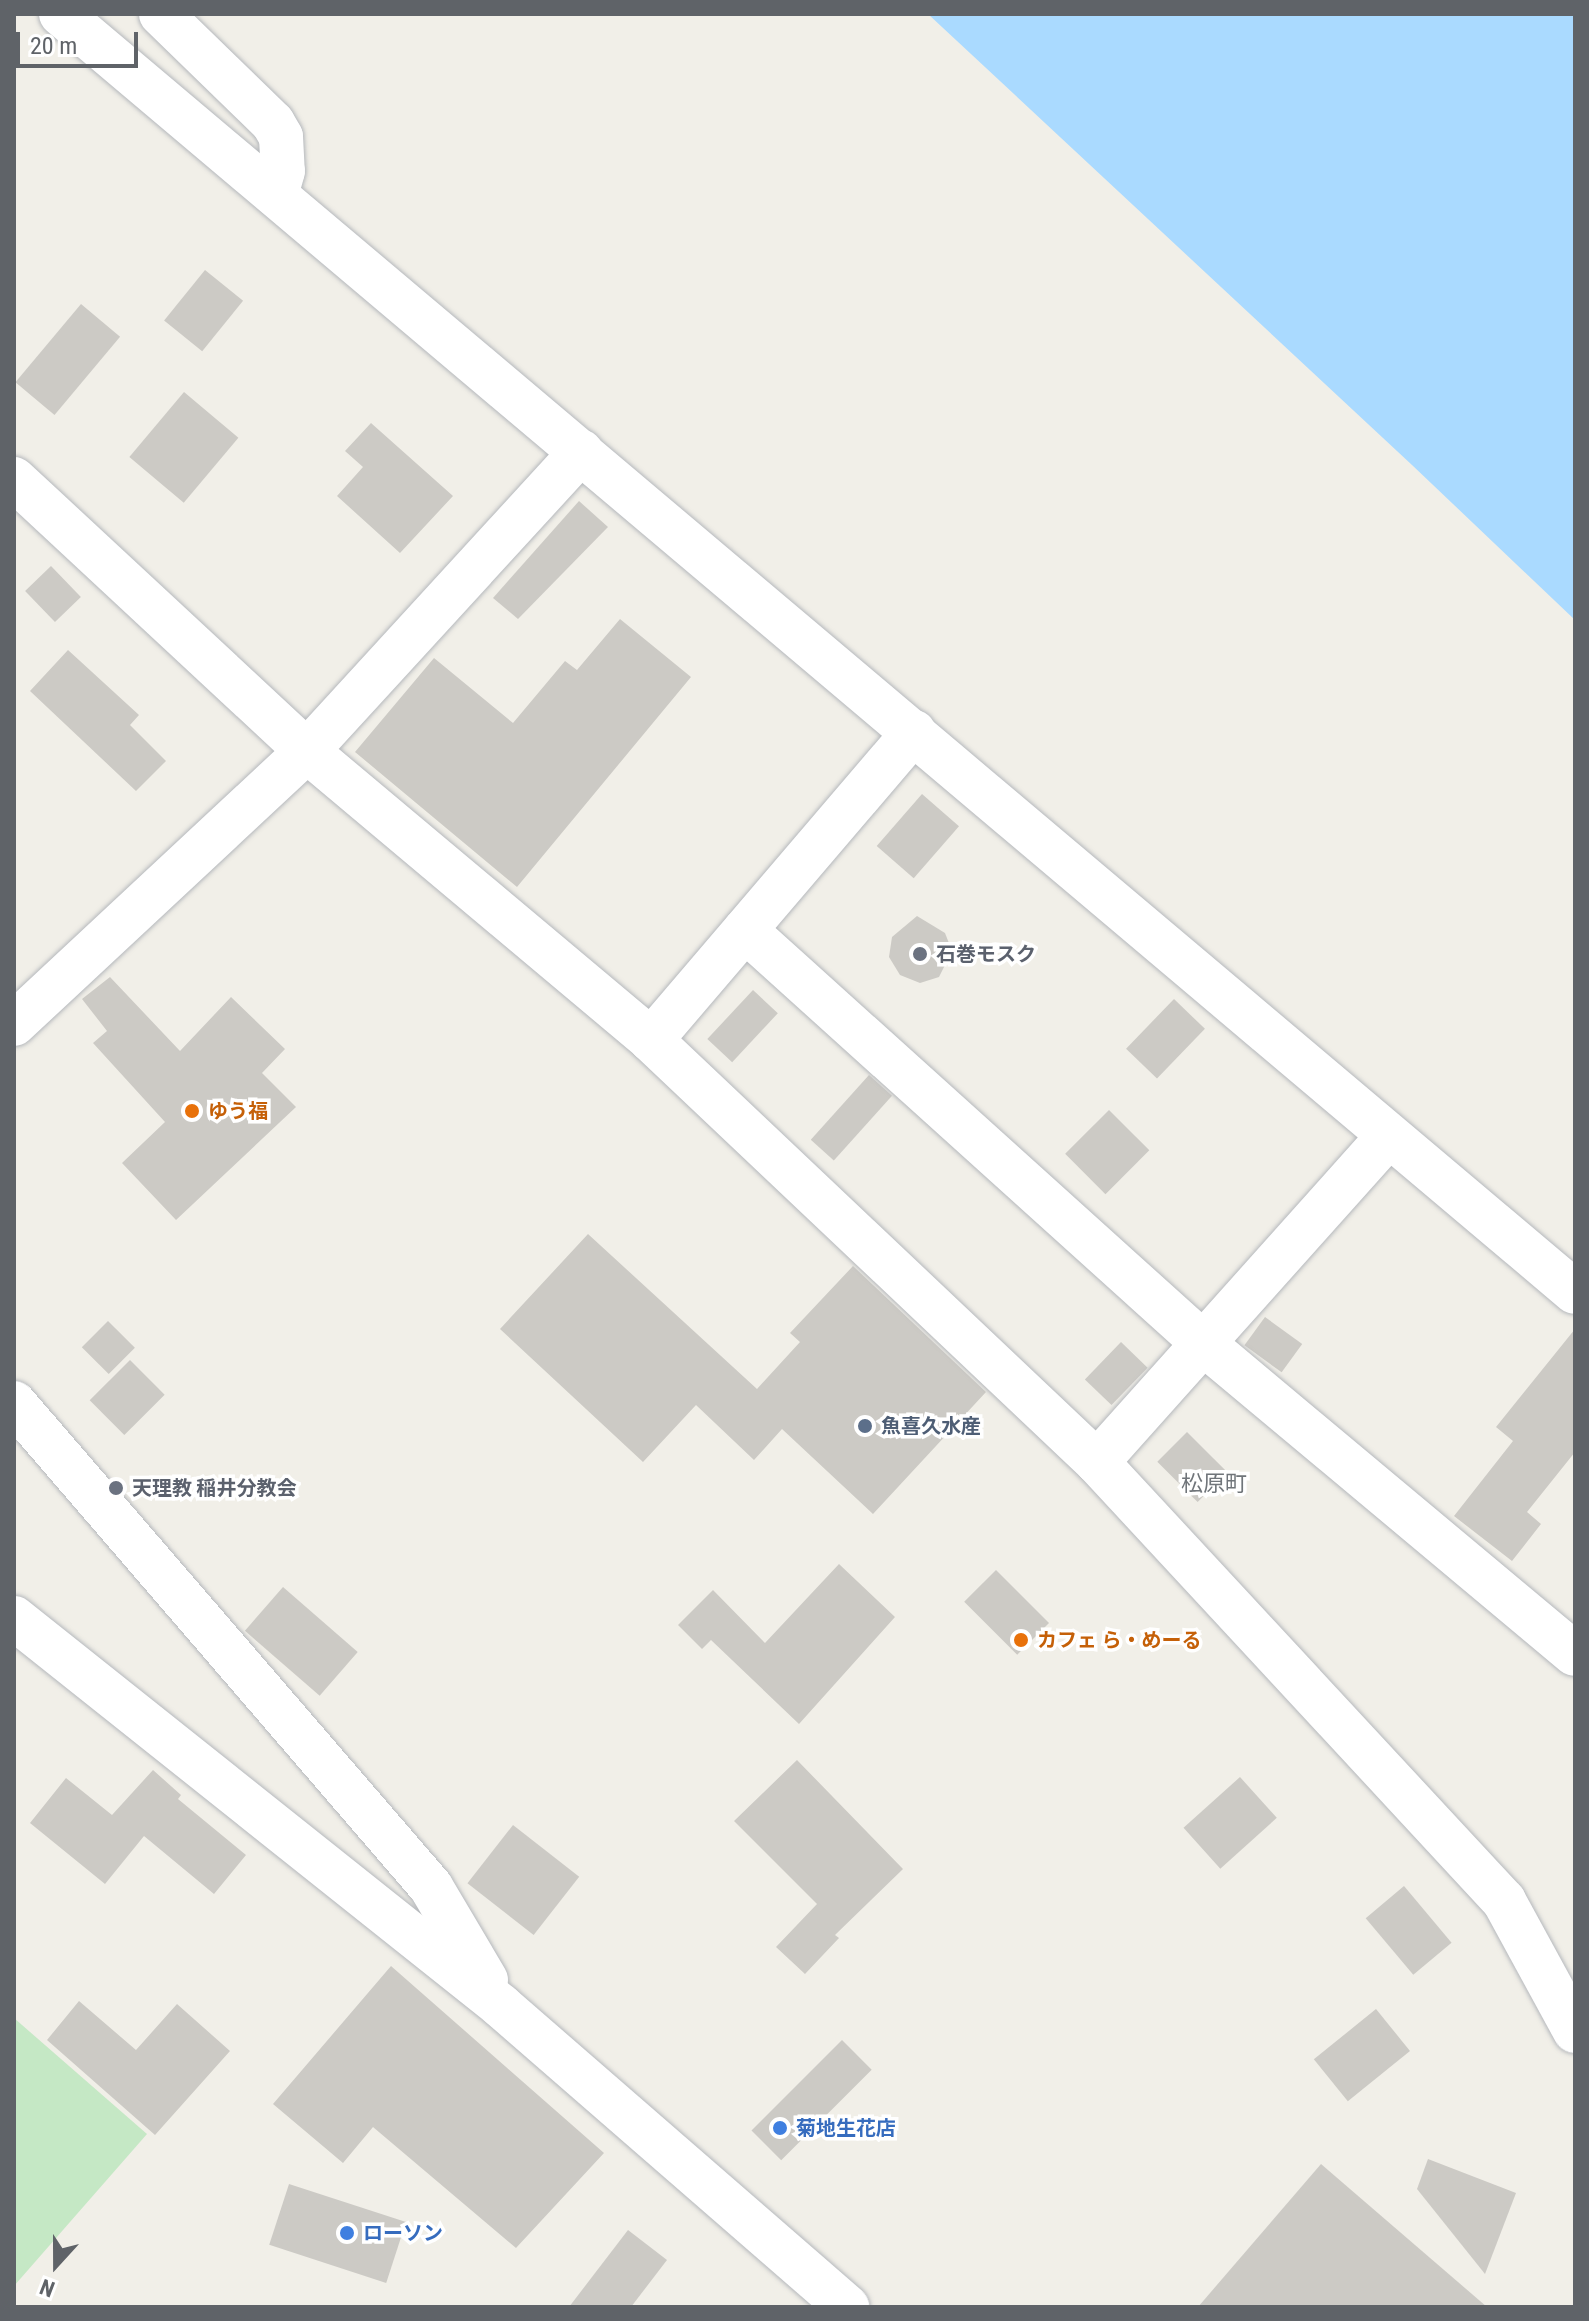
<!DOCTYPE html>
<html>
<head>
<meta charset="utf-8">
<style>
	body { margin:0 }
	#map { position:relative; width:1589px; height:2321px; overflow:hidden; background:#f1efe8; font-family:"Roboto Condensed","Noto Sans JP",sans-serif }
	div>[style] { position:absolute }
	.green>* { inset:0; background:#c5e8c5 }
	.water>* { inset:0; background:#aadaff }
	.building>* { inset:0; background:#cccac5; transform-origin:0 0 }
	.roads { filter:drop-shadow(0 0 2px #b5b8bc) drop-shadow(0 0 2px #b5b8bc) }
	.minor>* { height:44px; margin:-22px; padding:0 22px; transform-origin:22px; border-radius:22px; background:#fff }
	.dots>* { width:22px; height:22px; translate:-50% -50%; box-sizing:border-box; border:4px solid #fff; border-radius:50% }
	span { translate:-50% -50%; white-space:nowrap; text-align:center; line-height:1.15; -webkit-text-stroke:7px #fff; paint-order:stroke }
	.worship-label { font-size:20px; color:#5b616d; font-weight:700 }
	.left { translate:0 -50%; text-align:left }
	.food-label { font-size:20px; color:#c56008; font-weight:700 }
	.service-label { font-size:20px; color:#4e5e75; font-weight:700 }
	.shop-label { font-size:20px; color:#366cbe; font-weight:700 }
	.neighbourhood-label { font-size:22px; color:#70757a }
	.frame { position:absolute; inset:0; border:16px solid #5f6368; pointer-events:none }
	.north { position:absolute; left:16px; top:2225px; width:80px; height:80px; -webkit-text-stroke:6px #fff; paint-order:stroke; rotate:201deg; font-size:22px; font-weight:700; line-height:32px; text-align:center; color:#5f6368 }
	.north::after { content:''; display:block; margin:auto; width:28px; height:36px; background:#5f6368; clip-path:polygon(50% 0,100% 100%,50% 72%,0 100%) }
	.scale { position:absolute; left:16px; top:32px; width:122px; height:36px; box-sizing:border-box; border:4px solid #5f6368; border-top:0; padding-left:10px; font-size:24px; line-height:28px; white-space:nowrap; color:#5f6368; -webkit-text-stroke:6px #fff; paint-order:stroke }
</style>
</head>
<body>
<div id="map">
	<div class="green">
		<i style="clip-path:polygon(14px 2018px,147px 2134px,14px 2286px)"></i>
	</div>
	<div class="water">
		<i style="clip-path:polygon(928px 14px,1575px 14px,1575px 620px,1412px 465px)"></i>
	</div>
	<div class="building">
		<i style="left:205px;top:270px;width:49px;height:65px;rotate:39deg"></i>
		<i style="left:81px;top:304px;width:51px;height:102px;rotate:40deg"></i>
		<i style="left:184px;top:392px;width:71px;height:85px;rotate:40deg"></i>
		<i style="clip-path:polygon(371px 423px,453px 496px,400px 553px,337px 496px,363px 467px,345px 451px)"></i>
		<i style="clip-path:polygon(579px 501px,608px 527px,518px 619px,493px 598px)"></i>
		<i style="left:51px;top:566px;width:43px;height:36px;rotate:46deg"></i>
		<i style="clip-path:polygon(620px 619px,691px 677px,517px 887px,355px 752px,434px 658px,513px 723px,565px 661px,577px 670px)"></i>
		<i style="clip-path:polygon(68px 650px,139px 715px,130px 725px,166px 761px,136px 791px,30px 691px)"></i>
		<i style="left:922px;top:794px;width:49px;height:69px;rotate:41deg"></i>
		<i style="clip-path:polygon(917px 916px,945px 933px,952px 951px,939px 977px,920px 983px,900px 975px,889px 957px,892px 937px)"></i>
		<i style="clip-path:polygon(110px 977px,180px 1051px,231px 997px,285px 1049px,262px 1073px,296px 1107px,176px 1220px,122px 1163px,165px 1122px,93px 1043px,107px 1031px,82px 999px)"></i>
		<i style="left:753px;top:990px;width:34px;height:67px;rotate:43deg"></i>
		<i style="left:1174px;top:999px;width:43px;height:69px;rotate:44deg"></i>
		<i style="left:869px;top:1075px;width:31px;height:87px;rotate:42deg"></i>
		<i style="left:1109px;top:1110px;width:57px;height:62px;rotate:45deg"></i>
		<i style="clip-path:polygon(588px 1234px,757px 1389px,800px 1342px,790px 1333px,853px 1266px,986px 1392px,873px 1514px,782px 1429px,754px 1460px,696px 1405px,643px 1462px,500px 1329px)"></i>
		<i style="left:1265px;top:1317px;width:46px;height:35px;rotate:36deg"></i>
		<i style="left:108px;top:1321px;width:38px;height:37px;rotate:45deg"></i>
		<i style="clip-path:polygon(1575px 1329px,1575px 1452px,1527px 1512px,1541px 1524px,1512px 1561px,1454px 1516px,1513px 1441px,1496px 1427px)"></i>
		<i style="left:1121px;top:1342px;width:37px;height:52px;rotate:44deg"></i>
		<i style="left:130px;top:1360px;width:49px;height:57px;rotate:45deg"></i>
		<i style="left:1187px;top:1432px;width:57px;height:42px;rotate:45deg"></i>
		<i style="clip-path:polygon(839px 1564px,895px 1617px,799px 1724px,711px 1640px,702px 1649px,678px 1625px,713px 1590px,765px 1643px)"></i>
		<i style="left:996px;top:1570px;width:75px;height:45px;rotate:45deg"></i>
		<i style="left:283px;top:1587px;width:99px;height:58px;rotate:41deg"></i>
		<i style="clip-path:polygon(797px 1760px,903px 1869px,835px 1935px,839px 1938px,805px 1974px,776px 1947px,817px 1904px,734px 1821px)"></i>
		<i style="clip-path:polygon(153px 1770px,181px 1795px,178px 1799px,246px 1855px,214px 1894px,144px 1836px,105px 1884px,30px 1823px,66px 1778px,112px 1815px)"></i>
		<i style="left:1240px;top:1777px;width:55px;height:76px;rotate:48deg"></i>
		<i style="left:513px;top:1825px;width:84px;height:74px;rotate:38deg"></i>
		<i style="left:1404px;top:1886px;width:74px;height:50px;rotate:50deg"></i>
		<i style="clip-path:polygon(391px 1966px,604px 2153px,516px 2248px,373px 2127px,343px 2163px,273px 2104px)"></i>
		<i style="clip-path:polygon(79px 2001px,136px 2050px,177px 2004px,230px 2051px,155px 2135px,47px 2040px)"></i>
		<i style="left:1376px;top:2009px;width:54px;height:80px;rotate:51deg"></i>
		<i style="left:842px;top:2040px;width:42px;height:128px;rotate:45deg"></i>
		<i style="clip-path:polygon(1428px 2159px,1516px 2193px,1485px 2274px,1417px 2189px)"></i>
		<i style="clip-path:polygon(1321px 2164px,1487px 2307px,1198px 2307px)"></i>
		<i style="left:289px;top:2184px;width:123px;height:64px;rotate:18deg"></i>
		<i style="clip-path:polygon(628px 2230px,667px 2260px,631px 2307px,569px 2307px)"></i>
	</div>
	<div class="roads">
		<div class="minor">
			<i style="left:61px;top:14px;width:1981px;rotate:40.17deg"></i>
			<i style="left:161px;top:14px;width:156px;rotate:44.2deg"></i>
			<i style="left:273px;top:123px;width:16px;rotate:60deg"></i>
			<i style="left:281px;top:137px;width:34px;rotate:87deg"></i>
			<i style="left:283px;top:171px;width:25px;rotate:106deg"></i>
			<i style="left:14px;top:479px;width:400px;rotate:42.9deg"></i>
			<i style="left:307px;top:751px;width:449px;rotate:40deg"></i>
			<i style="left:651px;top:1040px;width:614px;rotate:43.42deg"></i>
			<i style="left:1097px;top:1462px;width:599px;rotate:47.17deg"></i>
			<i style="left:1504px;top:1901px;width:148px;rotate:61.4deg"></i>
			<i style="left:745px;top:930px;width:618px;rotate:42.05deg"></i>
			<i style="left:1204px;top:1344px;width:483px;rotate:39.9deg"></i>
			<i style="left:14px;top:1024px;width:400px;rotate:-43deg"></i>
			<i style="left:307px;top:751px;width:406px;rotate:-47.5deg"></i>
			<i style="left:651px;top:1040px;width:405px;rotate:-49.5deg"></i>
			<i style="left:14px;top:1403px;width:639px;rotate:49.25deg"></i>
			<i style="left:431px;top:1887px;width:108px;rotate:59.4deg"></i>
			<i style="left:1097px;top:1462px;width:436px;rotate:-48.2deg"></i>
			<i style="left:14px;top:1618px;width:623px;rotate:38.54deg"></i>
			<i style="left:501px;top:2006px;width:459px;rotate:41deg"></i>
		</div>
	</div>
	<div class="dots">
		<i style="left:920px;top:954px;background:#6b7280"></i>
		<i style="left:192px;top:1111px;background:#e8710a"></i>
		<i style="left:865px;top:1426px;background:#5c6f8a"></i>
		<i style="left:116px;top:1488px;background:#6b7280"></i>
		<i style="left:1021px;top:1640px;background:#e8710a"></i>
		<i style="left:780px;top:2128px;background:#3f7fe0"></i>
		<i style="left:347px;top:2233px;background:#3f7fe0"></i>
	</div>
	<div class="worship-label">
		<span class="left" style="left:936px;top:954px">石巻モスク</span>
		<span class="left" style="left:132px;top:1488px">天理教 稲井分教会</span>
	</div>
	<div class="food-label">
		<span class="left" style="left:208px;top:1111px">ゆう福</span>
		<span class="left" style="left:1037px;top:1640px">カフェ ら・めーる</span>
	</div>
	<div class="service-label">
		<span class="left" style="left:881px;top:1426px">魚喜久水産</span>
	</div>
	<div class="shop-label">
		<span class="left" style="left:796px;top:2128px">菊地生花店</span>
		<span class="left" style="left:363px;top:2233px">ローソン</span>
	</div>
	<div class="neighbourhood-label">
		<span style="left:1214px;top:1484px">松原町</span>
	</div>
	<div class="frame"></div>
	<div class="north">N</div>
	<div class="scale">20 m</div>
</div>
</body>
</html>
